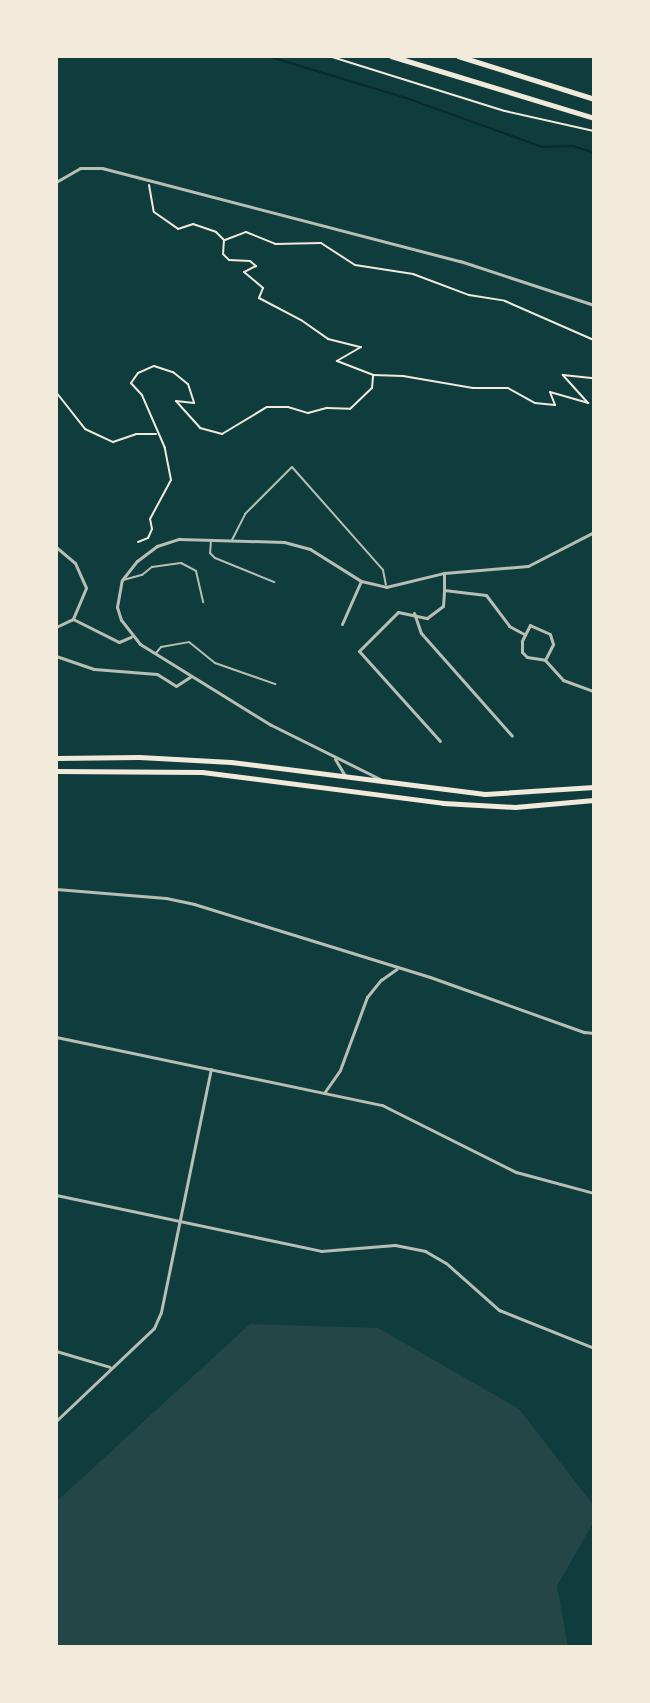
<!DOCTYPE html>
<html>
<head>
<meta charset="utf-8">
<style>
	body { margin:0 }
	#map { position:relative; width:650px; height:1703px; overflow:hidden; background:#0f3d3e; font-family:"Work Sans",sans-serif }
	div>[style] { position:absolute }
	.green>* { inset:0; background:#244646 }
	.stream>* { height:2px; margin:-1px; padding:0 1px; transform-origin:1px; border-radius:1px; background:#0a2a2b }
	.path>* { height:2px; margin:-1px; padding:0 1px; transform-origin:1px; border-radius:1px; background:#f1e9da }
	.service>* { height:2px; margin:-1px; padding:0 1px; transform-origin:1px; border-radius:1px; background:#b8beb3 }
	.minor>* { height:3px; margin:-1.5px; padding:0 1.5px; transform-origin:1.5px; border-radius:1.5px; background:#b8beb3 }
	.secondary>* { height:5px; margin:-2.5px; padding:0 2.5px; transform-origin:2.5px; border-radius:2.5px; background:#f1e9da }
	.primary>* { height:5px; margin:-2.5px; padding:0 2.5px; transform-origin:2.5px; border-radius:2.5px; background:#f1e9da }
	span { translate:-50% -50%; white-space:nowrap; text-align:center; line-height:1.15; -webkit-text-stroke:6px #f1e9da; paint-order:stroke }
	.frame { position:absolute; inset:0; border:58px solid #f1e9da; pointer-events:none }
</style>
</head>
<body>
<div id="map">
	<div class="green">
		<i style="clip-path:polygon(250px 1324px,378px 1328px,519px 1409px,594px 1506px,594px 1521px,557px 1586px,568px 1647px,56px 1647px,56px 1502px)"></i>
	</div>
	<div class="stream">
		<i style="left:267px;top:56px;width:148px;rotate:16.8deg"></i>
		<i style="left:409px;top:99px;width:141px;rotate:19.8deg"></i>
		<i style="left:542px;top:147px;width:31px;rotate:-2deg"></i>
		<i style="left:573px;top:146px;width:22px;rotate:18deg"></i>
	</div>
	<div class="path">
		<i style="left:329px;top:56px;width:184px;rotate:17.4deg"></i>
		<i style="left:505px;top:111px;width:91px;rotate:12.7deg"></i>
		<i style="left:149px;top:185px;width:27px;rotate:80deg"></i>
		<i style="left:154px;top:212px;width:29px;rotate:35deg"></i>
		<i style="left:178px;top:229px;width:16px;rotate:-18deg"></i>
		<i style="left:193px;top:224px;width:24px;rotate:19deg"></i>
		<i style="left:216px;top:232px;width:11px;rotate:45deg"></i>
		<i style="left:224px;top:240px;width:14px;rotate:94deg"></i>
		<i style="left:223px;top:254px;width:8px;rotate:45deg"></i>
		<i style="left:229px;top:260px;width:21px;rotate:3deg"></i>
		<i style="left:250px;top:261px;width:8px;rotate:40deg"></i>
		<i style="left:256px;top:266px;width:13px;rotate:153deg"></i>
		<i style="left:244px;top:272px;width:25px;rotate:40deg"></i>
		<i style="left:263px;top:288px;width:11px;rotate:112deg"></i>
		<i style="left:259px;top:298px;width:47px;rotate:27.6deg"></i>
		<i style="left:301px;top:320px;width:33px;rotate:35deg"></i>
		<i style="left:328px;top:339px;width:34px;rotate:14deg"></i>
		<i style="left:361px;top:347px;width:28px;rotate:150deg"></i>
		<i style="left:337px;top:361px;width:39px;rotate:21deg"></i>
		<i style="left:373px;top:375px;width:30px;rotate:2deg"></i>
		<i style="left:403px;top:376px;width:71px;rotate:9.7deg"></i>
		<i style="left:473px;top:388px;width:35px"></i>
		<i style="left:508px;top:388px;width:31px;rotate:29deg"></i>
		<i style="left:535px;top:403px;width:20px;rotate:6deg"></i>
		<i style="left:555px;top:405px;width:14px;rotate:-111deg"></i>
		<i style="left:550px;top:392px;width:40px;rotate:16deg"></i>
		<i style="left:588px;top:403px;width:38px;rotate:-132deg"></i>
		<i style="left:563px;top:375px;width:31px;rotate:6deg"></i>
		<i style="left:225px;top:240px;width:22px;rotate:-21deg"></i>
		<i style="left:246px;top:232px;width:31px;rotate:22deg"></i>
		<i style="left:275px;top:244px;width:46px;rotate:-1.2deg"></i>
		<i style="left:321px;top:243px;width:40px;rotate:32.9deg"></i>
		<i style="left:355px;top:265px;width:59px;rotate:8.8deg"></i>
		<i style="left:413px;top:274px;width:60px;rotate:20.6deg"></i>
		<i style="left:469px;top:295px;width:36px;rotate:9deg"></i>
		<i style="left:505px;top:301px;width:97px;rotate:23.7deg"></i>
		<i style="left:594px;top:359px;width:2px;rotate:90deg"></i>
		<i style="left:56px;top:392px;width:47px;rotate:51.9deg"></i>
		<i style="left:85px;top:429px;width:31px;rotate:25deg"></i>
		<i style="left:113px;top:442px;width:24px;rotate:-19deg"></i>
		<i style="left:136px;top:434px;width:20px"></i>
		<i style="left:138px;top:542px;width:11px;rotate:-22deg"></i>
		<i style="left:148px;top:538px;width:10px;rotate:-66deg"></i>
		<i style="left:152px;top:529px;width:10px;rotate:-101deg"></i>
		<i style="left:150px;top:519px;width:44px;rotate:-61.7deg"></i>
		<i style="left:171px;top:480px;width:33px;rotate:-101deg"></i>
		<i style="left:165px;top:448px;width:58px;rotate:-113.5deg"></i>
		<i style="left:142px;top:395px;width:16px;rotate:-133deg"></i>
		<i style="left:131px;top:383px;width:12px;rotate:-55deg"></i>
		<i style="left:138px;top:373px;width:17px;rotate:-24deg"></i>
		<i style="left:154px;top:366px;width:20px;rotate:18deg"></i>
		<i style="left:173px;top:372px;width:19px;rotate:39deg"></i>
		<i style="left:188px;top:384px;width:20px;rotate:72deg"></i>
		<i style="left:194px;top:403px;width:18px;rotate:-174deg"></i>
		<i style="left:176px;top:401px;width:36px;rotate:48deg"></i>
		<i style="left:200px;top:428px;width:23px;rotate:15deg"></i>
		<i style="left:222px;top:434px;width:52px;rotate:-31deg"></i>
		<i style="left:267px;top:407px;width:21px"></i>
		<i style="left:288px;top:407px;width:21px;rotate:17deg"></i>
		<i style="left:308px;top:413px;width:20px;rotate:-15deg"></i>
		<i style="left:327px;top:408px;width:23px;rotate:2deg"></i>
		<i style="left:350px;top:409px;width:30px;rotate:-44deg"></i>
		<i style="left:372px;top:388px;width:12px;rotate:-85deg"></i>
	</div>
	<div class="service">
		<i style="left:211px;top:540px;width:13px;rotate:94deg"></i>
		<i style="left:210px;top:553px;width:7px;rotate:45deg"></i>
		<i style="left:215px;top:558px;width:64px;rotate:22.1deg"></i>
		<i style="left:232px;top:540px;width:29px;rotate:-63deg"></i>
		<i style="left:245px;top:514px;width:66px;rotate:-45deg"></i>
		<i style="left:292px;top:467px;width:137px;rotate:48.5deg"></i>
		<i style="left:383px;top:570px;width:15px;rotate:79deg"></i>
		<i style="left:123px;top:580px;width:20px;rotate:-15deg"></i>
		<i style="left:142px;top:575px;width:13px;rotate:-39deg"></i>
		<i style="left:152px;top:567px;width:29px;rotate:-8deg"></i>
		<i style="left:181px;top:563px;width:17px;rotate:28deg"></i>
		<i style="left:196px;top:571px;width:32px;rotate:77deg"></i>
		<i style="left:156px;top:653px;width:8px;rotate:-50deg"></i>
		<i style="left:161px;top:647px;width:28px;rotate:-10deg"></i>
		<i style="left:189px;top:642px;width:33px;rotate:39deg"></i>
		<i style="left:215px;top:663px;width:64px;rotate:19.3deg"></i>
	</div>
	<div class="minor">
		<i style="left:56px;top:182px;width:28px;rotate:-30deg"></i>
		<i style="left:80px;top:168px;width:22px"></i>
		<i style="left:102px;top:168px;width:370px;rotate:14.6deg"></i>
		<i style="left:460px;top:261px;width:141px;rotate:18.2deg"></i>
		<i style="left:56px;top:547px;width:25px;rotate:40deg"></i>
		<i style="left:75px;top:563px;width:27px;rotate:66deg"></i>
		<i style="left:86px;top:588px;width:34px;rotate:113deg"></i>
		<i style="left:444px;top:573px;width:17px;rotate:90deg"></i>
		<i style="left:444px;top:590px;width:42px;rotate:6.8deg"></i>
		<i style="left:486px;top:595px;width:39px;rotate:53deg"></i>
		<i style="left:509px;top:626px;width:17px;rotate:28deg"></i>
		<i style="left:414px;top:613px;width:21px;rotate:71deg"></i>
		<i style="left:421px;top:633px;width:137px;rotate:48.5deg"></i>
		<i style="left:342px;top:624px;width:47px;rotate:-66.2deg"></i>
		<i style="left:56px;top:627px;width:19px;rotate:-25deg"></i>
		<i style="left:73px;top:619px;width:51px;rotate:26.6deg"></i>
		<i style="left:119px;top:642px;width:13px;rotate:-23deg"></i>
		<i style="left:56px;top:656px;width:40px;rotate:18.9deg"></i>
		<i style="left:94px;top:669px;width:63px;rotate:4.5deg"></i>
		<i style="left:157px;top:674px;width:22px;rotate:32deg"></i>
		<i style="left:176px;top:686px;width:17px;rotate:-33deg"></i>
		<i style="left:545px;top:660px;width:18px;rotate:-63deg"></i>
		<i style="left:553px;top:644px;width:10px;rotate:-107deg"></i>
		<i style="left:550px;top:634px;width:22px;rotate:-156deg"></i>
		<i style="left:530px;top:625px;width:18px;rotate:117deg"></i>
		<i style="left:522px;top:641px;width:11px;rotate:90deg"></i>
		<i style="left:522px;top:652px;width:7px;rotate:45deg"></i>
		<i style="left:527px;top:657px;width:18px;rotate:9deg"></i>
		<i style="left:545px;top:660px;width:27px;rotate:48deg"></i>
		<i style="left:563px;top:680px;width:33px;rotate:20deg"></i>
		<i style="left:440px;top:741px;width:121px;rotate:-132deg"></i>
		<i style="left:359px;top:651px;width:55px;rotate:-45deg"></i>
		<i style="left:398px;top:612px;width:30px;rotate:12deg"></i>
		<i style="left:427px;top:618px;width:20px;rotate:-37deg"></i>
		<i style="left:443px;top:606px;width:16px;rotate:-86deg"></i>
		<i style="left:335px;top:759px;width:21px;rotate:59deg"></i>
		<i style="left:380px;top:779px;width:122px;rotate:-153.6deg"></i>
		<i style="left:271px;top:725px;width:154px;rotate:-148.3deg"></i>
		<i style="left:140px;top:644px;width:31px;rotate:-128deg"></i>
		<i style="left:121px;top:620px;width:14px;rotate:-107deg"></i>
		<i style="left:117px;top:607px;width:27px;rotate:-80deg"></i>
		<i style="left:122px;top:580px;width:24px;rotate:-52deg"></i>
		<i style="left:137px;top:561px;width:25px;rotate:-37deg"></i>
		<i style="left:157px;top:546px;width:23px;rotate:-18deg"></i>
		<i style="left:179px;top:539px;width:105px;rotate:1.6deg"></i>
		<i style="left:284px;top:542px;width:27px;rotate:15deg"></i>
		<i style="left:310px;top:549px;width:60px;rotate:32.1deg"></i>
		<i style="left:361px;top:581px;width:26px;rotate:13deg"></i>
		<i style="left:386px;top:587px;width:60px;rotate:-13.6deg"></i>
		<i style="left:444px;top:573px;width:84px;rotate:-4.8deg"></i>
		<i style="left:528px;top:566px;width:74px;rotate:-27.3deg"></i>
		<i style="left:56px;top:889px;width:110px;rotate:4.7deg"></i>
		<i style="left:166px;top:898px;width:29px;rotate:12deg"></i>
		<i style="left:194px;top:904px;width:247px;rotate:17.2deg"></i>
		<i style="left:430px;top:977px;width:164px;rotate:19.7deg"></i>
		<i style="left:584px;top:1032px;width:10px;rotate:6deg"></i>
		<i style="left:56px;top:1037px;width:333px;rotate:11.8deg"></i>
		<i style="left:382px;top:1105px;width:150px;rotate:26.6deg"></i>
		<i style="left:516px;top:1172px;width:81px;rotate:15.1deg"></i>
		<i style="left:324px;top:1093px;width:28px;rotate:-55deg"></i>
		<i style="left:340px;top:1070px;width:78px;rotate:-69.7deg"></i>
		<i style="left:367px;top:997px;width:22px;rotate:-51deg"></i>
		<i style="left:381px;top:980px;width:19px;rotate:-35deg"></i>
		<i style="left:56px;top:1195px;width:271px;rotate:11.9deg"></i>
		<i style="left:321px;top:1251px;width:74px;rotate:-4.6deg"></i>
		<i style="left:395px;top:1245px;width:31px;rotate:11deg"></i>
		<i style="left:425px;top:1251px;width:24px;rotate:30deg"></i>
		<i style="left:446px;top:1263px;width:71px;rotate:41.6deg"></i>
		<i style="left:499px;top:1310px;width:102px;rotate:21.8deg"></i>
		<i style="left:56px;top:1351px;width:56px;rotate:16.5deg"></i>
		<i style="left:56px;top:1421px;width:135px;rotate:-43.5deg"></i>
		<i style="left:154px;top:1328px;width:17px;rotate:-66deg"></i>
		<i style="left:161px;top:1312px;width:248px;rotate:-78.4deg"></i>
	</div>
	<div class="secondary">
		<i style="left:391px;top:56px;width:212px;rotate:17deg"></i>
		<i style="left:458px;top:56px;width:143px;rotate:17.5deg"></i>
	</div>
	<div class="primary">
		<i style="left:56px;top:758px;width:83px;rotate:-0.7deg"></i>
		<i style="left:139px;top:757px;width:92px;rotate:3.1deg"></i>
		<i style="left:231px;top:762px;width:256px;rotate:7.2deg"></i>
		<i style="left:485px;top:794px;width:109px;rotate:-3.7deg"></i>
		<i style="left:56px;top:771px;width:146px;rotate:0.4deg"></i>
		<i style="left:202px;top:772px;width:243px;rotate:7.3deg"></i>
		<i style="left:443px;top:803px;width:72px;rotate:3.2deg"></i>
		<i style="left:515px;top:807px;width:79px;rotate:-5.1deg"></i>
	</div>
	<div class="frame"></div>
</div>
</body>
</html>
